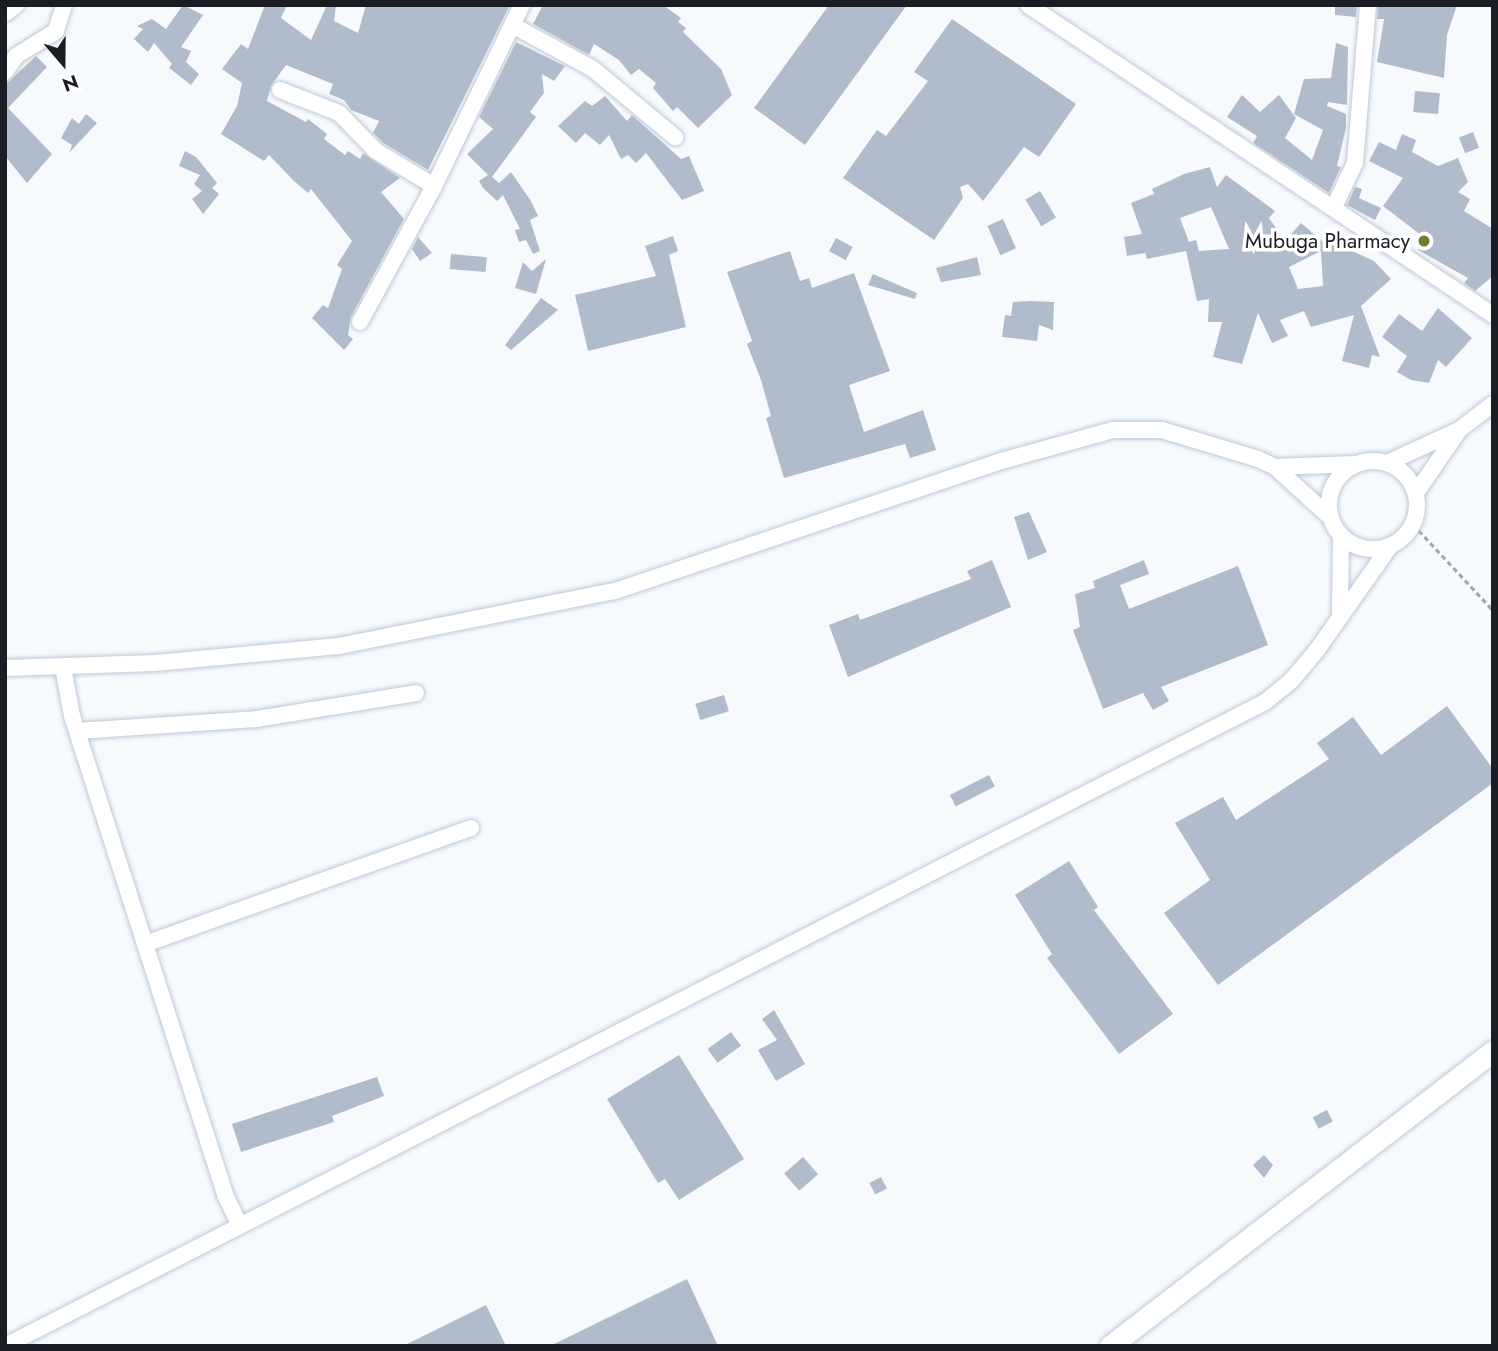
<!DOCTYPE html>
<html>
<head>
<meta charset="utf-8">
<style>
	body { margin:0 }
	#map { position:relative; width:1498px; height:1351px; overflow:hidden; background:#f7fafd; font-family:Jost,sans-serif }
	div>[style] { position:absolute }
	.building>* { inset:0; background:#b0bccb; transform-origin:0 0 }
	.path>* { height:2.5px; margin-top:-1.25px; transform-origin:0; background:repeating-linear-gradient(90deg,#a2a5aa 0 5px,transparent 0 8.5px) }
	.roads { filter:drop-shadow(0 0 2px #bcc8d7) drop-shadow(0 0 2px #bcc8d7) }
	.minor>* { height:16px; margin:-8px; padding:0 8px; transform-origin:8px; border-radius:8px; background:#fff }
	.minor>.ring { margin:-8px; padding:0; box-sizing:content-box; background:none; border:16px solid #fff; border-radius:50% }
	.major>* { height:21px; margin:-10.5px; padding:0 10.5px; transform-origin:10.5px; border-radius:10.5px; background:#fff }
	.dots>* { width:19px; height:19px; translate:-50% -50%; box-sizing:border-box; border:4px solid #fff; border-radius:50% }
	span { translate:-50% -50%; white-space:nowrap; text-align:center; line-height:1.15; -webkit-text-stroke:7px #fff; paint-order:stroke }
	.poi-label { font-size:21px; color:#1a1e24 }
	.right { translate:-100% -50%; text-align:right }
	.frame { position:absolute; inset:0; border:7px solid #1a1e24; pointer-events:none }
	.north { position:absolute; left:28px; top:28px; width:70px; height:70px; -webkit-text-stroke:5px #fff; paint-order:stroke; rotate:160deg; font-size:19px; font-weight:700; line-height:28px; text-align:center; color:#1a1e24 }
	.north::after { content:''; display:block; margin:auto; width:24px; height:32px; background:#1a1e24; clip-path:polygon(50% 0,100% 100%,50% 72%,0 100%) }
</style>
</head>
<body>
<div id="map">
	<div class="building">
		<i style="clip-path:polygon(183px 5px,203px 15px,181px 47px,191px 51px,186px 62px,199px 74px,191px 85px,169px 68px,172px 64px,154px 43px,148px 52px,134px 39px,143px 29px,137px 26px,152px 19px,166px 29px)"></i>
		<i style="clip-path:polygon(265px 5px,287px 5px,281px 18px,311px 40px,327px 5px,336px 5px,334px 21px,358px 33px,366px 5px,510px 5px,428px 170px,383px 143px,373px 133px,379px 121px,351px 110px,344px 100px,329px 94px,333px 84px,286px 65px,271px 86px,267px 101px,306px 122px,308px 119px,327px 134px,324px 139px,345px 155px,348px 151px,360px 159px,363px 153px,400px 178px,381px 192px,404px 219px,351px 317px,348px 335px,353px 339px,344px 350px,312px 318px,323px 305px,328px 308px,342px 269px,337px 265px,352px 241px,311px 189px,308px 193px,294px 181px,269px 155px,264px 161px,221px 134px,237px 106px,242px 83px,222px 69px,241px 44px,248px 49px)"></i>
		<i style="clip-path:polygon(543px 5px,663px 5px,681px 18px,678px 22px,686px 28px,683px 32px,721px 69px,732px 95px,698px 128px,677px 107px,673px 111px,653px 88px,656px 83px,639px 69px,631px 75px,619px 60px,594px 44px,589px 55px,533px 24px)"></i>
		<i style="clip-path:polygon(829px 5px,907px 5px,805px 145px,754px 108px)"></i>
		<i style="clip-path:polygon(1335px 5px,1357px 5px,1356px 17px,1335px 15px)"></i>
		<i style="clip-path:polygon(1378px 5px,1457px 5px,1447px 35px,1444px 78px,1377px 62px,1384px 19px,1377px 19px)"></i>
		<i style="clip-path:polygon(952px 19px,1076px 104px,1039px 157px,1024px 147px,983px 201px,968px 184px,960px 187px,963px 198px,934px 240px,843px 178px,877px 130px,886px 136px,928px 81px,914px 72px)"></i>
		<i style="clip-path:polygon(516px 42px,565px 66px,554px 81px,542px 74px,544px 93px,530px 112px,536px 117px,492px 177px,499px 183px,511px 172px,531px 201px,538px 216px,530px 220px,540px 251px,533px 254px,526px 240px,519px 242px,515px 230px,520px 229px,503px 195px,497px 201px,483px 188px,479px 181px,488px 175px,467px 154px,493px 129px,479px 117px)"></i>
		<i style="clip-path:polygon(1336px 43px,1348px 47px,1347px 105px,1328px 102px,1327px 106px,1346px 114px,1346px 128px,1337px 166px,1341px 167px,1329px 193px,1253px 143px,1257px 136px,1227px 117px,1242px 95px,1260px 112px,1279px 95px,1296px 118px,1285px 138px,1312px 160px,1323px 130px,1294px 114px,1304px 79px,1331px 78px)"></i>
		<i style="clip-path:polygon(36px 56px,47px 67px,8px 108px,52px 154px,27px 183px,5px 156px,5px 85px)"></i>
		<i style="left:1415px;top:91px;width:25px;height:21px;rotate:5deg"></i>
		<i style="clip-path:polygon(605px 96px,627px 121px,632px 115px,681px 159px,689px 156px,704px 191px,682px 200px,646px 153px,636px 163px,628px 155px,621px 159px,609px 135px,600px 145px,585px 133px,576px 143px,558px 126px,585px 101px,592px 106px)"></i>
		<i style="clip-path:polygon(86px 114px,97px 123px,69px 153px,72px 145px,61px 138px,72px 118px,79px 124px)"></i>
		<i style="left:1473px;top:132px;width:17px;height:15px;rotate:69deg"></i>
		<i style="clip-path:polygon(1402px 134px,1416px 140px,1412px 152px,1438px 166px,1458px 158px,1468px 182px,1458px 192px,1470px 199px,1464px 211px,1493px 229px,1493px 276px,1475px 291px,1464px 283px,1468px 278px,1418px 250px,1426px 239px,1383px 206px,1403px 178px,1369px 161px,1379px 142px,1396px 150px)"></i>
		<i style="clip-path:polygon(185px 151px,196px 157px,217px 183px,212px 188px,219px 194px,203px 214px,192px 199px,202px 191px,194px 184px,200px 175px,179px 166px)"></i>
		<i style="clip-path:polygon(evenodd,1210px 167px,1217px 187px,1226px 175px,1275px 211px,1269px 218px,1285px 241px,1301px 223px,1330px 248px,1333px 242px,1374px 261px,1391px 279px,1361px 306px,1380px 357px,1372px 355px,1369px 368px,1342px 361px,1354px 315px,1311px 327px,1304px 311px,1280px 320px,1288px 336px,1272px 343px,1258px 313px,1242px 364px,1213px 357px,1222px 322px,1208px 322px,1209px 299px,1197px 301px,1186px 251px,1147px 259px,1145px 253px,1127px 256px,1124px 237px,1142px 234px,1131px 203px,1154px 194px,1152px 189px,1184px 174px,1210px 167px,1211px 207px,1229px 249px,1199px 251px,1196px 240px,1189px 242px,1180px 218px,1211px 207px,1210px 167px,1321px 251px,1323px 286px,1298px 289px,1289px 267px,1321px 251px)"></i>
		<i style="clip-path:polygon(1355px 187px,1362px 189px,1359px 198px,1381px 208px,1375px 220px,1347px 205px)"></i>
		<i style="left:1040px;top:191px;width:31px;height:17px;rotate:59deg"></i>
		<i style="left:1003px;top:219px;width:32px;height:17px;rotate:66deg"></i>
		<i style="clip-path:polygon(673px 236px,678px 251px,669px 255px,686px 327px,588px 351px,575px 295px,656px 276px,645px 246px)"></i>
		<i style="clip-path:polygon(418px 237px,432px 253px,420px 261px,412px 249px)"></i>
		<i style="left:836px;top:238px;width:19px;height:15px;rotate:28deg"></i>
		<i style="clip-path:polygon(790px 251px,800px 281px,809px 278px,812px 288px,854px 273px,890px 371px,849px 385px,864px 432px,923px 410px,936px 450px,910px 458px,905px 444px,784px 478px,766px 418px,771px 416px,761px 380px,747px 344px,752px 341px,727px 272px)"></i>
		<i style="left:451px;top:254px;width:36px;height:15px;rotate:5deg"></i>
		<i style="clip-path:polygon(977px 257px,981px 275px,941px 282px,936px 268px)"></i>
		<i style="clip-path:polygon(546px 259px,536px 294px,515px 288px,523px 262px,532px 271px)"></i>
		<i style="clip-path:polygon(873px 274px,917px 293px,915px 299px,868px 285px)"></i>
		<i style="clip-path:polygon(541px 298px,558px 310px,511px 350px,505px 345px)"></i>
		<i style="clip-path:polygon(1031px 301px,1054px 302px,1053px 330px,1039px 325px,1037px 341px,1002px 337px,1005px 315px,1011px 316px,1013px 302px)"></i>
		<i style="clip-path:polygon(1438px 308px,1472px 338px,1446px 367px,1438px 360px,1429px 383px,1411px 380px,1397px 372px,1407px 356px,1382px 337px,1399px 314px,1422px 331px)"></i>
		<i style="clip-path:polygon(1029px 512px,1047px 552px,1028px 560px,1014px 517px)"></i>
		<i style="clip-path:polygon(992px 560px,1011px 607px,848px 677px,829px 625px,858px 614px,860px 620px,971px 579px,967px 571px)"></i>
		<i style="clip-path:polygon(1144px 560px,1149px 574px,1120px 585px,1129px 609px,1238px 566px,1268px 645px,1161px 687px,1169px 701px,1153px 710px,1143px 693px,1103px 709px,1073px 630px,1080px 627px,1075px 594px,1095px 588px,1093px 581px)"></i>
		<i style="left:724px;top:695px;width:17px;height:30px;rotate:73deg"></i>
		<i style="clip-path:polygon(1447px 706px,1493px 769px,1493px 783px,1218px 985px,1164px 913px,1210px 880px,1175px 823px,1223px 797px,1236px 820px,1329px 759px,1317px 743px,1353px 717px,1381px 755px)"></i>
		<i style="left:989px;top:775px;width:13px;height:44px;rotate:63deg"></i>
		<i style="clip-path:polygon(1069px 861px,1098px 907px,1094px 910px,1173px 1014px,1119px 1054px,1047px 958px,1052px 954px,1015px 895px)"></i>
		<i style="clip-path:polygon(774px 1010px,805px 1064px,776px 1081px,758px 1050px,777px 1040px,762px 1019px)"></i>
		<i style="left:731px;top:1032px;width:17px;height:29px;rotate:54deg"></i>
		<i style="clip-path:polygon(679px 1055px,744px 1159px,679px 1200px,665px 1179px,658px 1183px,607px 1099px)"></i>
		<i style="clip-path:polygon(377px 1077px,384px 1096px,332px 1116px,334px 1122px,241px 1152px,232px 1124px)"></i>
		<i style="left:1327px;top:1110px;width:13px;height:16px;rotate:63deg"></i>
		<i style="clip-path:polygon(1264px 1155px,1273px 1165px,1264px 1178px,1253px 1165px)"></i>
		<i style="left:803px;top:1157px;width:23px;height:25px;rotate:49deg"></i>
		<i style="left:881px;top:1177px;width:13px;height:13px;rotate:63deg"></i>
		<i style="clip-path:polygon(687px 1279px,718px 1346px,550px 1346px)"></i>
		<i style="clip-path:polygon(486px 1305px,506px 1346px,403px 1346px)"></i>
	</div>
	<div class="path">
		<i style="left:1413px;top:524px;width:117px;rotate:47.1deg"></i>
	</div>
	<div class="roads">
		<div class="minor">
			<i style="left:1028px;top:5px;width:559px;rotate:33.69deg"></i>
			<i style="left:6px;top:13px;width:13px;rotate:-39deg"></i>
			<i style="left:514px;top:26px;width:90px;rotate:28.6deg"></i>
			<i style="left:593px;top:69px;width:107px;rotate:39.7deg"></i>
			<i style="left:5px;top:72px;width:19px;rotate:-55deg"></i>
			<i style="left:16px;top:56px;width:47px;rotate:-32deg"></i>
			<i style="left:56px;top:31px;width:27px;rotate:-73deg"></i>
			<i style="left:280px;top:90px;width:63px;rotate:21.3deg"></i>
			<i style="left:339px;top:113px;width:53px;rotate:45.8deg"></i>
			<i style="left:376px;top:151px;width:68px;rotate:31.1deg"></i>
			<i style="left:1334px;top:207px;width:49px;rotate:-64.5deg"></i>
			<i style="left:1355px;top:163px;width:159px;rotate:-85.3deg"></i>
			<i style="left:360px;top:322px;width:155px;rotate:-61.4deg"></i>
			<i style="left:434px;top:186px;width:201px;rotate:-64.1deg"></i>
			<i class="ring" style="left:1329px;top:461px;width:72px;height:72px"></i>
			<i style="left:1387px;top:463px;width:79px;rotate:-24.6deg"></i>
			<i style="left:1459px;top:430px;width:43px;rotate:-37.4deg"></i>
			<i style="left:1275px;top:467px;width:81px;rotate:-2.1deg"></i>
			<i style="left:1416px;top:493px;width:74px;rotate:-55.5deg"></i>
			<i style="left:1340px;top:615px;width:79px;rotate:-89.3deg"></i>
			<i style="left:63px;top:667px;width:50px;rotate:79.6deg"></i>
			<i style="left:72px;top:716px;width:505px;rotate:72.25deg"></i>
			<i style="left:226px;top:1197px;width:32px;rotate:64deg"></i>
			<i style="left:5px;top:668px;width:150px;rotate:-1.9deg"></i>
			<i style="left:155px;top:663px;width:185px;rotate:-5.3deg"></i>
			<i style="left:339px;top:646px;width:281px;rotate:-11.3deg"></i>
			<i style="left:615px;top:591px;width:411px;rotate:-18.6deg"></i>
			<i style="left:1005px;top:460px;width:112px;rotate:-15.5deg"></i>
			<i style="left:1113px;top:430px;width:49px"></i>
			<i style="left:1162px;top:430px;width:100px;rotate:16.8deg"></i>
			<i style="left:1258px;top:459px;width:19px;rotate:25deg"></i>
			<i style="left:1275px;top:467px;width:74px;rotate:42.3deg"></i>
			<i style="left:77px;top:731px;width:179px;rotate:-3.8deg"></i>
			<i style="left:256px;top:719px;width:162px;rotate:-9.2deg"></i>
			<i style="left:145px;top:944px;width:346px;rotate:-19.6deg"></i>
			<i style="left:5px;top:1346px;width:1415px;rotate:-27.07deg"></i>
			<i style="left:1265px;top:702px;width:33px;rotate:-39deg"></i>
			<i style="left:1291px;top:681px;width:40px;rotate:-50deg"></i>
			<i style="left:1317px;top:650px;width:127px;rotate:-54.9deg"></i>
		</div>
		<div class="major">
			<i style="left:1110px;top:1346px;width:483px;rotate:-37.6deg"></i>
		</div>
	</div>
	<div class="dots">
		<i style="left:1424px;top:241px;background:#71802e"></i>
	</div>
	<div class="poi-label">
		<span class="right" style="left:1410px;top:241px">Mubuga Pharmacy</span>
	</div>
	<div class="frame"></div>
	<div class="north">N</div>
</div>
</body>
</html>
